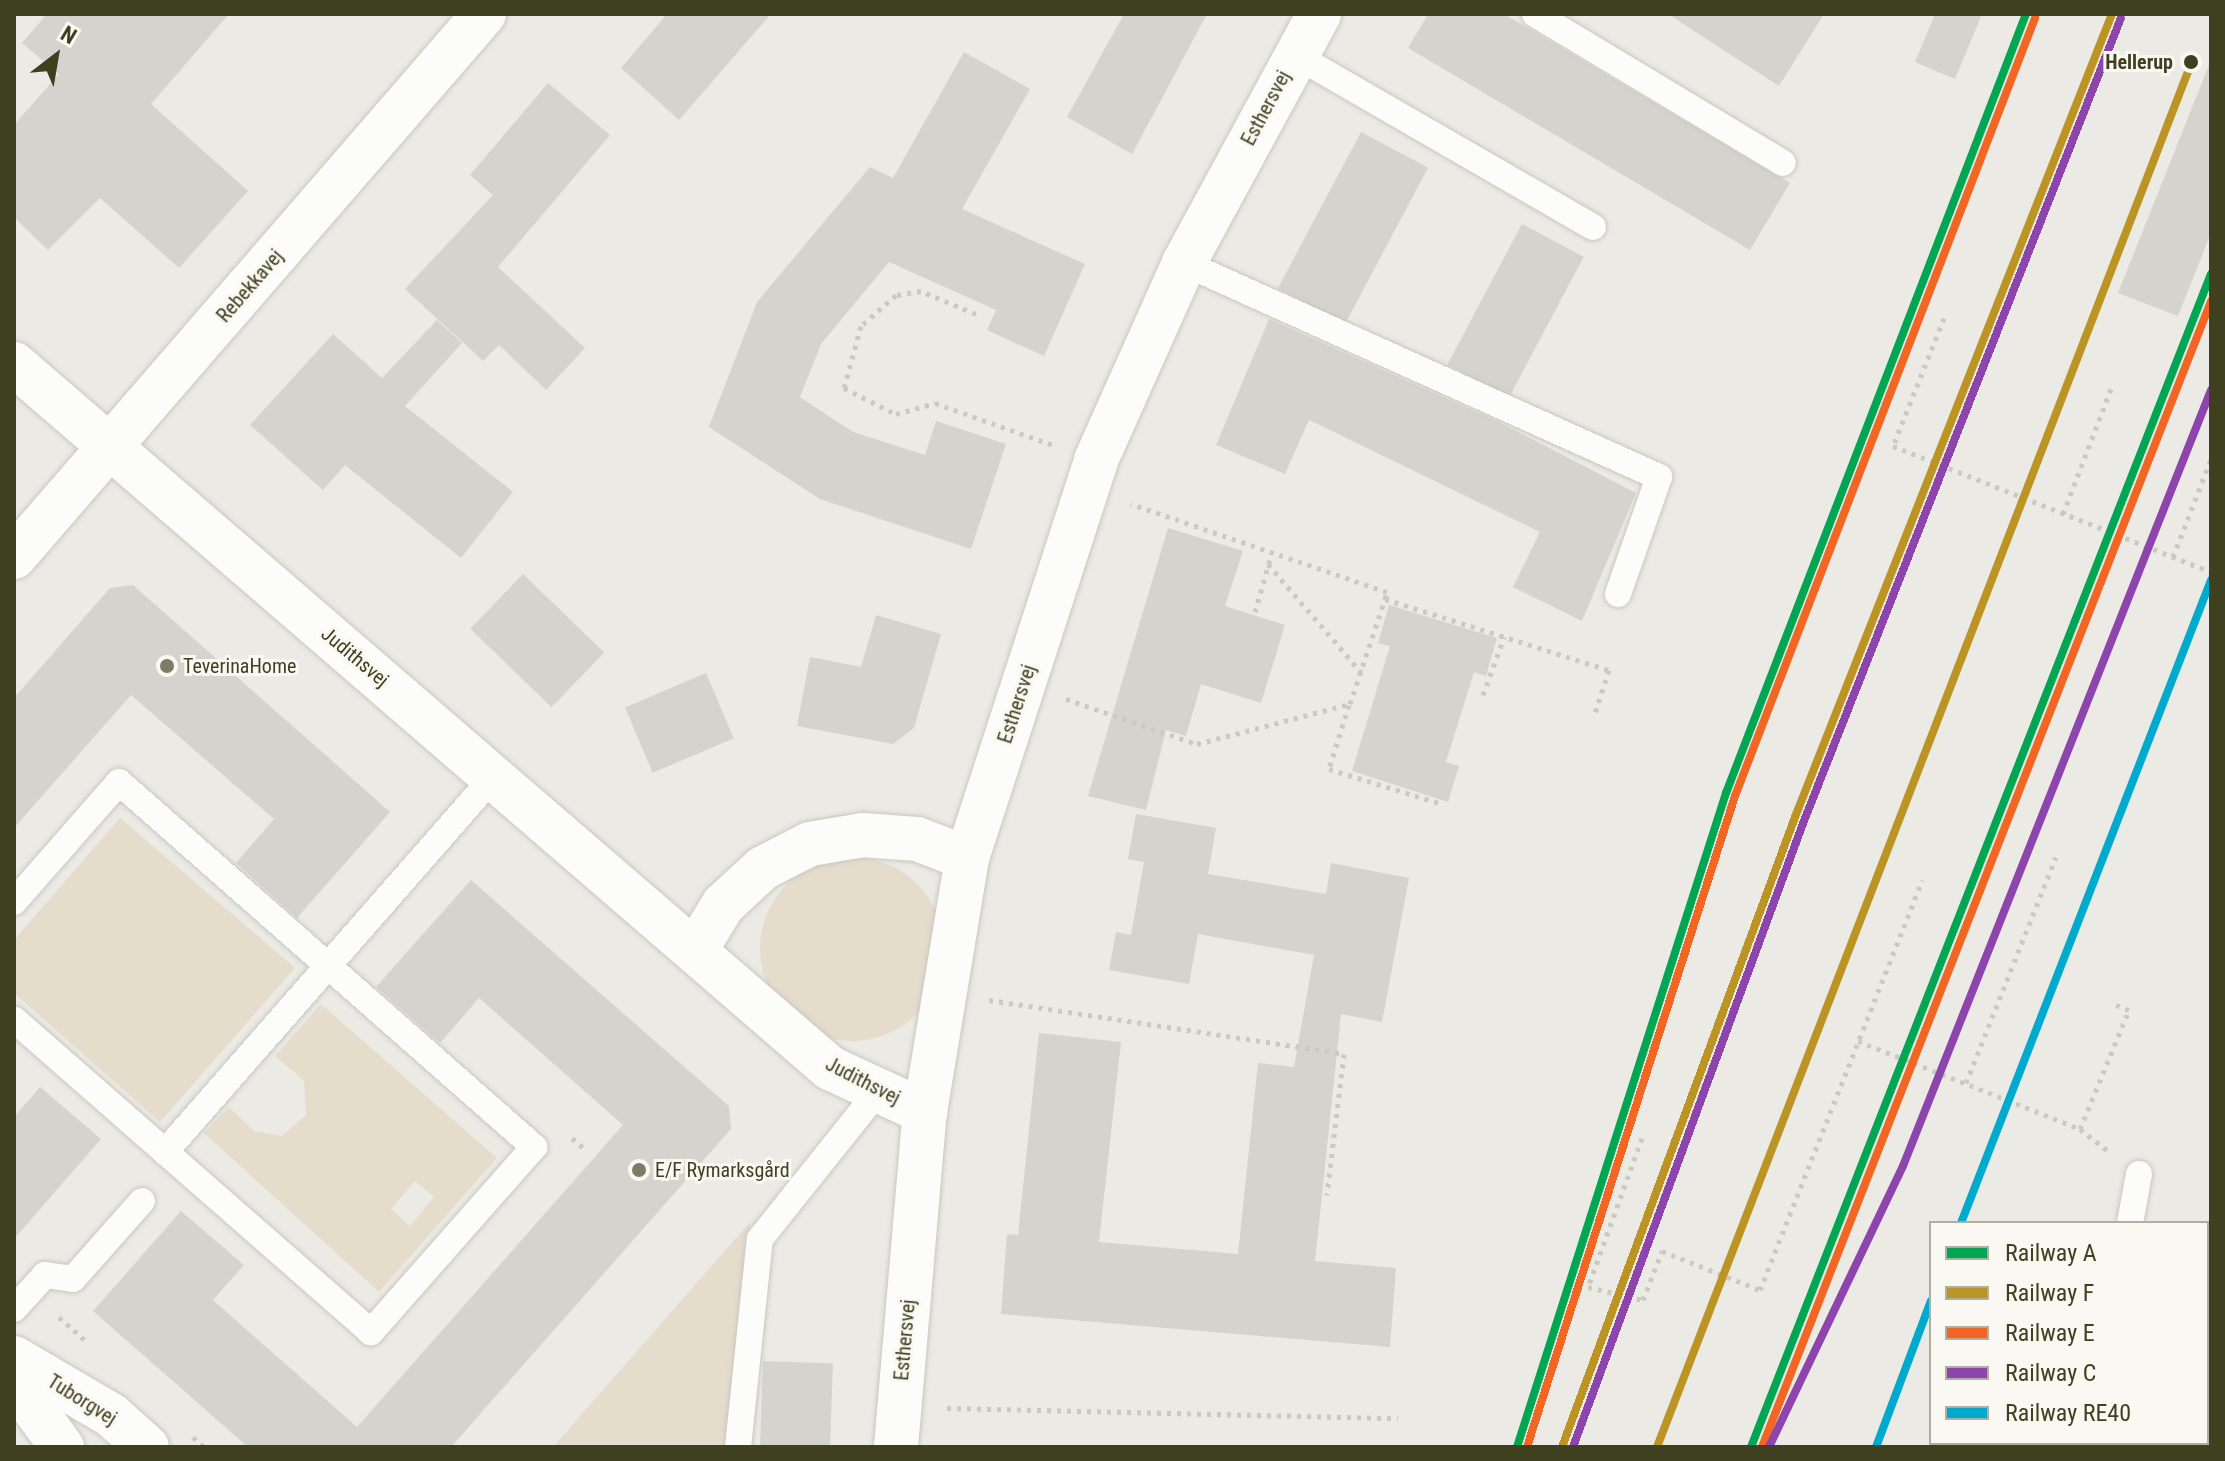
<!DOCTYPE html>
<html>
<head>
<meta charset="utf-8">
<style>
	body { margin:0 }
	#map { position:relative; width:2225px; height:1461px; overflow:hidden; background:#ebeae5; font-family:"Roboto Condensed",sans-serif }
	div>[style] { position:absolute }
	.green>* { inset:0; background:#e6dccc }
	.round { border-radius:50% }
	.building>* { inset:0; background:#d4d3cd; transform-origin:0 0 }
	.path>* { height:5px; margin-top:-2.5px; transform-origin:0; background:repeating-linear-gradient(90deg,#cbcac1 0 4px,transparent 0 10px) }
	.roads { filter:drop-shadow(0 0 2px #c8c8c2) drop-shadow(0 0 2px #c8c8c2) }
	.service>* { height:26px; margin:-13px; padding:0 13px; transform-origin:13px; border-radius:13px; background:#fcfcfb }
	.minor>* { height:44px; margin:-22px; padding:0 22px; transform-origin:22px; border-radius:22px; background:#fcfcfb }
	.tertiary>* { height:44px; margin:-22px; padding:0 22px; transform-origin:22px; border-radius:22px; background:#fcfcfb }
	.rail-1>* { height:8px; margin:-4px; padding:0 4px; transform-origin:4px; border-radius:4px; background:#00a651 }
	.rail-2>* { height:8px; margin:-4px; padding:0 4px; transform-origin:4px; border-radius:4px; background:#bc9423 }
	.rail-3>* { height:8px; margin:-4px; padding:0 4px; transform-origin:4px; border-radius:4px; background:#f26522 }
	.rail-4>* { height:8px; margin:-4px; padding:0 4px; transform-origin:4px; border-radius:4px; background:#8e44ad }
	.rail-5>* { height:8px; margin:-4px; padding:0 4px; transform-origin:4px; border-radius:4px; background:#00a9ce }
	.dots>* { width:22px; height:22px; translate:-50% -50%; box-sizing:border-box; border:4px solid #faf8f3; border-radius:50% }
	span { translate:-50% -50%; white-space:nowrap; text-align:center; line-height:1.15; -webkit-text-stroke:6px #faf8f3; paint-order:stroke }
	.stop-label { font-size:20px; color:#3f4020; font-weight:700 }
	.right { translate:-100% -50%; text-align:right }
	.street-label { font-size:20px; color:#3f4020 }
	.poi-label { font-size:20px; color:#3f4020 }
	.left { translate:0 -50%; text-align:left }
	.frame { position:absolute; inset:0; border:16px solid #3f4020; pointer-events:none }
	.legend { position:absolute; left:1929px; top:1221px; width:280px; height:224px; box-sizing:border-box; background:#faf8f3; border:2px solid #afae9f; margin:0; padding:10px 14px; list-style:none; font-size:24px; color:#3f4020 }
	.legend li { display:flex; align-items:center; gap:16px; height:40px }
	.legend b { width:40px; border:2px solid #afae9f }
	.north { position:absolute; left:16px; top:16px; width:80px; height:80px; -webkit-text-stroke:6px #faf8f3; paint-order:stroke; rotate:31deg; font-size:22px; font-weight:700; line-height:32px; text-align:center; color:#3f4020 }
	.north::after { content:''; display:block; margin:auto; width:28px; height:36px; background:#3f4020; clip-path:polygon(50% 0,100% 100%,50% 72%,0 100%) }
</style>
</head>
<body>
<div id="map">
	<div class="green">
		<i style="clip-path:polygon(120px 818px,295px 968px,160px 1122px,14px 993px,14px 940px)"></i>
		<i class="round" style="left:760px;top:857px;width:184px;height:184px"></i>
		<i style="clip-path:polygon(evenodd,321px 1004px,497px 1158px,379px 1292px,204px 1133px,229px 1107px,254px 1131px,282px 1136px,306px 1115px,304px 1081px,275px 1056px,321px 1004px,415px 1181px,434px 1197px,410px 1226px,391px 1209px,415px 1181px)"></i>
		<i style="clip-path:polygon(751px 1221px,728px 1447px,553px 1447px)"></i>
	</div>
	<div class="building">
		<i style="clip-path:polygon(47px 14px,229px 14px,151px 104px,248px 191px,179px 268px,100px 198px,48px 250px,14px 217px,14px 125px,59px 74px,22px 43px)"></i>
		<i style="clip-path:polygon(667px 14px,771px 14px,679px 120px,621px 68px)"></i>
		<i style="clip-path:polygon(1124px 14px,1207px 14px,1132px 154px,1067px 117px)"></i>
		<i style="clip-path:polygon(1428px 14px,1504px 14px,1790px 183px,1750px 250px,1408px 48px)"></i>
		<i style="clip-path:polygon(1668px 14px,1824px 14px,1779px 86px)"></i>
		<i style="clip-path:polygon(1935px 14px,1982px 14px,1955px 79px,1915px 62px)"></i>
		<i style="clip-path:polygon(964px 52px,1030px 89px,962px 209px,1085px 264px,1044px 356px,987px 330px,996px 310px,889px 262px,821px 344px,800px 397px,853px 432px,925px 455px,936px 421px,1006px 444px,971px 549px,820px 499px,709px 427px,757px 302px,870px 167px,893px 178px)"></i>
		<i style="clip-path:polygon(2209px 65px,2211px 233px,2178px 316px,2118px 293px)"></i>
		<i style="clip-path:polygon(548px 83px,610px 135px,498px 267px,585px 348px,546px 390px,499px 345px,483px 361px,405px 289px,493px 195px,470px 175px)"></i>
		<i style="left:1361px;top:132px;width:76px;height:177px;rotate:28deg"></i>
		<i style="left:1522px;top:224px;width:70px;height:159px;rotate:28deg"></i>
		<i style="clip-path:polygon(1269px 319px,1499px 422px,1636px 493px,1582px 621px,1513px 587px,1540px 532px,1309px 420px,1285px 474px,1216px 445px)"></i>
		<i style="clip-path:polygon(437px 320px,462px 343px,405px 406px,513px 492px,461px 558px,345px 465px,323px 490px,250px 425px,333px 334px,382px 378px)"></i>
		<i style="clip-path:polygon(1168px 528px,1243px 551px,1225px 606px,1285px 625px,1261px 703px,1201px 684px,1186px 736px,1166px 730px,1146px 810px,1088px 796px)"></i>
		<i style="left:523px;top:574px;width:113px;height:76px;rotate:44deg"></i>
		<i style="clip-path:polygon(133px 585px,390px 812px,297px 918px,236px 863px,274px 819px,131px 695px,14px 828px,14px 698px,110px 588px)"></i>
		<i style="clip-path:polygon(1389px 605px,1497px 638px,1486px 676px,1474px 672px,1446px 762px,1459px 766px,1448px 802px,1352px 771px,1390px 646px,1378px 643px)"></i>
		<i style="clip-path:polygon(876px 615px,941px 634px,914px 728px,893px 744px,797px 726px,810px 657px,861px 667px)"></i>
		<i style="left:706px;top:673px;width:71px;height:88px;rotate:67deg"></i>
		<i style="clip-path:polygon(1136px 814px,1216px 828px,1208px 874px,1326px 894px,1331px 863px,1409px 878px,1382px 1022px,1341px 1014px,1315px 1261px,1396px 1268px,1390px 1347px,1001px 1314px,1007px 1234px,1018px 1235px,1039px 1033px,1121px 1042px,1099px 1242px,1238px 1254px,1258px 1063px,1294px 1067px,1314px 955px,1198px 934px,1189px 984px,1109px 970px,1116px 932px,1131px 935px,1144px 862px,1128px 859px)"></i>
		<i style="clip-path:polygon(471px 880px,729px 1106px,731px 1129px,451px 1447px,248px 1447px,93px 1311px,181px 1211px,244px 1265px,213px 1300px,357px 1427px,623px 1125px,479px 998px,440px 1043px,376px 987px)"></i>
		<i style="clip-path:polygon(40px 1087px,101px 1139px,14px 1239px,14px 1117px)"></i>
		<i style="left:763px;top:1361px;width:70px;height:86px;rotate:2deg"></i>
	</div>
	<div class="path">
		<i style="left:976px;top:314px;width:60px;rotate:-157.3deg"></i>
		<i style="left:921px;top:291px;width:25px;rotate:171deg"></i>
		<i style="left:896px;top:295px;width:47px;rotate:138.5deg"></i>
		<i style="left:861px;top:326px;width:64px;rotate:105.3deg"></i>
		<i style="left:844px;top:388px;width:58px;rotate:26.6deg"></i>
		<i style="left:896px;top:414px;width:41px;rotate:-15.8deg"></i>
		<i style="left:935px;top:403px;width:125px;rotate:19.6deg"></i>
		<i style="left:1944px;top:318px;width:138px;rotate:111.7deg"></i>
		<i style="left:1893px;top:446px;width:342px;rotate:21.6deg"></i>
		<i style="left:2063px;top:514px;width:139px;rotate:-69deg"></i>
		<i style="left:2173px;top:557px;width:105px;rotate:-68.8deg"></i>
		<i style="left:1268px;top:564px;width:143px;rotate:49.3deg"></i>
		<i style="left:1385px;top:599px;width:235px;rotate:17.6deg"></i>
		<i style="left:1609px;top:670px;width:48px;rotate:108.1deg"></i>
		<i style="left:1255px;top:612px;width:58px;rotate:-74.1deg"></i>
		<i style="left:1483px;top:695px;width:62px;rotate:-70.1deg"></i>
		<i style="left:1066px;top:699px;width:139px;rotate:19deg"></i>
		<i style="left:1197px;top:744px;width:158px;rotate:-14.7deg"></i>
		<i style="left:1350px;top:704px;width:111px;rotate:-71.6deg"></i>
		<i style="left:1385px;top:599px;width:7px;rotate:-74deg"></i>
		<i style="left:1387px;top:592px;width:271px;rotate:-161deg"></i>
		<i style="left:1349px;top:705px;width:67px;rotate:107.4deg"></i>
		<i style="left:1329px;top:769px;width:118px;rotate:17.2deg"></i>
		<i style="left:989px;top:1000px;width:359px;rotate:8.6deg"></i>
		<i style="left:1344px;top:1054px;width:142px;rotate:96.9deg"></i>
		<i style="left:1858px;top:1041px;width:239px;rotate:21.6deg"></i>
		<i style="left:2080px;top:1129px;width:37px;rotate:38deg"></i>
		<i style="left:1966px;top:1083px;width:243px;rotate:-68.3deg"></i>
		<i style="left:2080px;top:1129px;width:129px;rotate:-67.6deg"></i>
		<i style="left:2129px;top:1010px;width:14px;rotate:-159deg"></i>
		<i style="left:572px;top:1138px;width:18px;rotate:41deg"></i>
		<i style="left:1642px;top:1138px;width:158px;rotate:109.9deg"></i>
		<i style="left:1588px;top:1287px;width:57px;rotate:13.3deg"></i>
		<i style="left:1643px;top:1300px;width:53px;rotate:-68.8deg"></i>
		<i style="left:1662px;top:1251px;width:105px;rotate:21.7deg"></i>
		<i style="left:1760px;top:1290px;width:441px;rotate:-68.4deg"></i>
		<i style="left:59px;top:1317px;width:38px;rotate:42deg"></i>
		<i style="left:947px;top:1408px;width:451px;rotate:1.3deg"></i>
		<i style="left:193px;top:1437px;width:15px;rotate:42deg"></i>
	</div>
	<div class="roads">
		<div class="service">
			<i style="left:1535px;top:14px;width:289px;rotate:31deg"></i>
			<i style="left:1295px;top:55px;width:344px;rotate:30deg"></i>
			<i style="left:1184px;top:263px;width:521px;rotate:24.25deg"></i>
			<i style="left:1659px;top:477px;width:124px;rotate:109.3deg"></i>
			<i style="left:14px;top:902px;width:159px;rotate:-48.8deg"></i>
			<i style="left:119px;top:782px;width:553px;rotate:41.33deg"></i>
			<i style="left:534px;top:1147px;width:247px;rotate:131.4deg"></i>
			<i style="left:371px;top:1332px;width:474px;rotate:-138.8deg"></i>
			<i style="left:165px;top:1152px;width:501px;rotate:-48.8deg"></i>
			<i style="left:2130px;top:1223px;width:50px;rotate:-79.6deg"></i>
			<i style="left:14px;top:1309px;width:46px;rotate:-47.6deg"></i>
			<i style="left:45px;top:1275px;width:28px;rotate:8deg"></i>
			<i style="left:73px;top:1279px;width:104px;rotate:-48.5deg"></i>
			<i style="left:2207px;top:1376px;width:4px;rotate:27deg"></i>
			<i style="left:738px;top:1447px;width:209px;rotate:-84deg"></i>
			<i style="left:760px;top:1239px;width:191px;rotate:-51.4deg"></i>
			<i style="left:2062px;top:1447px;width:4px;rotate:-63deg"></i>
		</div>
		<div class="minor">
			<i style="left:14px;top:364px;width:1078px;rotate:40.79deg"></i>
			<i style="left:830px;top:1068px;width:105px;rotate:24.9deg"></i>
			<i style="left:14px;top:557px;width:718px;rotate:-49.12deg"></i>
			<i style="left:695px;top:951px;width:54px;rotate:-58.7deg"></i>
			<i style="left:723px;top:905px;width:54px;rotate:-42.8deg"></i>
			<i style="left:763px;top:868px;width:53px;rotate:-27.1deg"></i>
			<i style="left:810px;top:844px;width:54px;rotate:-9.6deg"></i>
			<i style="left:863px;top:835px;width:54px;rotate:4.2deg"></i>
			<i style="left:917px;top:839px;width:53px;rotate:20.8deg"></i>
			<i style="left:896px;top:1447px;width:336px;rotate:-85.1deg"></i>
			<i style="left:925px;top:1112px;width:257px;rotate:-80.6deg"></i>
			<i style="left:967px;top:858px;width:418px;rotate:-72deg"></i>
			<i style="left:1096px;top:460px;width:216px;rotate:-65.9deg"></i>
			<i style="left:1184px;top:263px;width:283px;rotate:-61.5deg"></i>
		</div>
		<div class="tertiary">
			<i style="left:14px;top:1358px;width:113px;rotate:30.4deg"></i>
			<i style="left:111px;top:1415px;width:48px;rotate:41.6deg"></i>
			<i style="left:14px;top:1381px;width:82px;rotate:54deg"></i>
		</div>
	</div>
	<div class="rail-1">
		<i style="left:1517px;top:1447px;width:687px;rotate:-72.28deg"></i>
		<i style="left:1726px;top:793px;width:835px;rotate:-68.94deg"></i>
		<i style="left:1751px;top:1447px;width:1260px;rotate:-68.59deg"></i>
	</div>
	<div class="rail-2">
		<i style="left:1562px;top:1447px;width:672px;rotate:-69.7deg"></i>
		<i style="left:1795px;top:817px;width:863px;rotate:-68.46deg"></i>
		<i style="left:1657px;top:1447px;width:1486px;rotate:-68.89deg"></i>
	</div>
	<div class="rail-3">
		<i style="left:1527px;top:1447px;width:683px;rotate:-72.28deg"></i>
		<i style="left:1735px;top:796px;width:834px;rotate:-68.91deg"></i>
		<i style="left:1762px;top:1447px;width:1231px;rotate:-68.6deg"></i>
	</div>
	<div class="rail-4">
		<i style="left:1573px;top:1447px;width:667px;rotate:-69.75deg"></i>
		<i style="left:1804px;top:821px;width:863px;rotate:-68.46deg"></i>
		<i style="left:1769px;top:1447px;width:311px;rotate:-64.5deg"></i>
		<i style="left:1903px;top:1166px;width:835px;rotate:-68.35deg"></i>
	</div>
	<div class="rail-5">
		<i style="left:1961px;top:1223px;width:690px;rotate:-68.75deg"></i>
		<i style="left:1876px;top:1447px;width:156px;rotate:-69.4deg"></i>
	</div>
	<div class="dots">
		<i style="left:2191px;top:62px;background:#3f4020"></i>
		<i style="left:167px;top:666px;background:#7b7c65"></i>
		<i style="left:639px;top:1170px;background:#7b7c65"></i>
	</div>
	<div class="stop-label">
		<span class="right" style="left:2173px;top:62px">Hellerup</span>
	</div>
	<div class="street-label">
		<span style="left:1266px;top:108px;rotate:-62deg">Esthersvej</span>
		<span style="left:250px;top:286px;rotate:-49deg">Rebekkavej</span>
		<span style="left:355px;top:657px;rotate:40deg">Judithsvej</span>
		<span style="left:1017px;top:704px;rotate:-72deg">Esthersvej</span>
		<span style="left:863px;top:1081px;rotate:27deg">Judithsvej</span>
		<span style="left:905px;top:1340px;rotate:-85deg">Esthersvej</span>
		<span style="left:82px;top:1400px;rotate:32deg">Tuborgvej</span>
	</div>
	<div class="poi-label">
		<span class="left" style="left:183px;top:666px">TeverinaHome</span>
		<span class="left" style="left:655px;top:1170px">E/F Rymarksgård</span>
	</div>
	<div class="frame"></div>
	<ul class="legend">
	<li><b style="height:10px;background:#00a651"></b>Railway A</li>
	<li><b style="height:10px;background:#bc9423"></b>Railway F</li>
	<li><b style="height:10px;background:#f26522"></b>Railway E</li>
	<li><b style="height:10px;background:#8e44ad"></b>Railway C</li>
	<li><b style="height:10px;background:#00a9ce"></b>Railway RE40</li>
	</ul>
	<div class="north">N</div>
</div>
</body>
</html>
